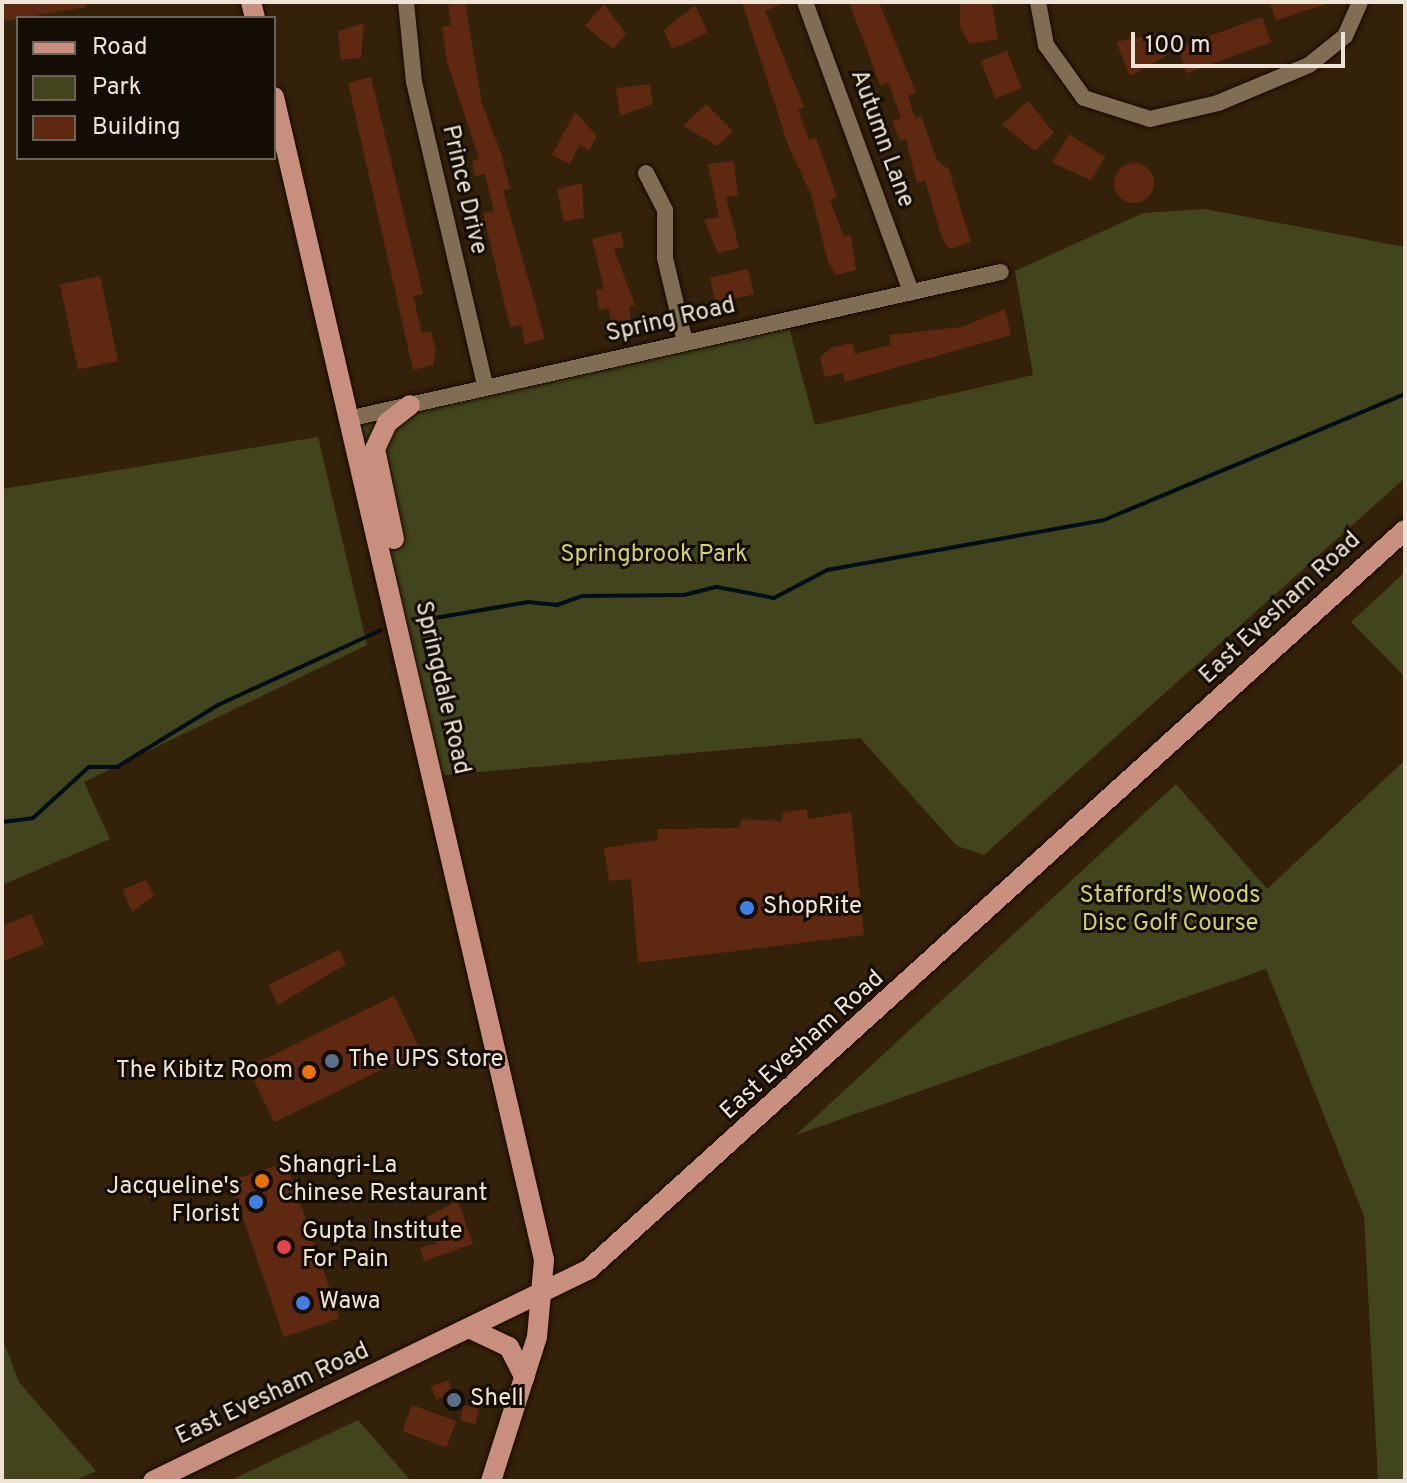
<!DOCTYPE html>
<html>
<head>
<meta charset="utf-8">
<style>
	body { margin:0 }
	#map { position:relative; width:1407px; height:1483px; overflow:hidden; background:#33210a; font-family:Overpass,sans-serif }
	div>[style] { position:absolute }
	.green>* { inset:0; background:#42441e }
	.stream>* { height:4px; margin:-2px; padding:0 2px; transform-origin:2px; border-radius:2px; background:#000e18 }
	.building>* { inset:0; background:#5f2911; transform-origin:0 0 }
	.round { border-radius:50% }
	.roads { filter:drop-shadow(0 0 2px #1a0a00) drop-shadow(0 0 2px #1a0a00) }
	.minor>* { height:16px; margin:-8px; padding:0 8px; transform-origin:8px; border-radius:8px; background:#816d54 }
	.major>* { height:20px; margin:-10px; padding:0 10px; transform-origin:10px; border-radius:10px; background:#c88f7f }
	.dots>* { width:22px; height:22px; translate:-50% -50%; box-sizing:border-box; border:4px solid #140d05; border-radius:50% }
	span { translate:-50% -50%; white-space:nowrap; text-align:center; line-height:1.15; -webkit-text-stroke:6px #140d05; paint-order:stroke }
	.street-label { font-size:24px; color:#efe3d5 }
	.park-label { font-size:24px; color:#cdd175 }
	.poi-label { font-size:24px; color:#efe3d5 }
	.left { translate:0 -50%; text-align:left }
	.right { translate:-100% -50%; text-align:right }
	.frame { position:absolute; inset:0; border:4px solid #efe3d5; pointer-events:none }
	.legend { position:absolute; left:16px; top:16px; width:260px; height:144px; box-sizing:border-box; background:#140d05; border:2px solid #6c6358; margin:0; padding:10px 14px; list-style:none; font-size:24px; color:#efe3d5 }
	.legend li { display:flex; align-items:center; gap:16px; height:40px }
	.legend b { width:40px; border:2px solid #6c6358 }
	.scale { position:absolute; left:1131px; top:32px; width:214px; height:36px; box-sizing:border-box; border:4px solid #efe3d5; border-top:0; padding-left:10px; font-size:24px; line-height:28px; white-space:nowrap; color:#efe3d5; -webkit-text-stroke:6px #140d05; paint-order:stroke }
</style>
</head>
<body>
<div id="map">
	<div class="green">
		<i style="clip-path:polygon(1205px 209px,1405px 247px,1405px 478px,984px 855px,957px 846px,860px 738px,435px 776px,352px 418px,787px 320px,815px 425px,1033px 375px,1015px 271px,1143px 213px)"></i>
		<i style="clip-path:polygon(318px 437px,367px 645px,84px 782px,110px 839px,2px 885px,2px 489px)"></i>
		<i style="clip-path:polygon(1405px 572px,1405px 677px,1351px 622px)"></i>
		<i style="clip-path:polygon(1405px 760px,1405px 1481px,1378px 1481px,1364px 1216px,1266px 969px,796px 1135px,1176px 784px,1267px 889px)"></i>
		<i style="clip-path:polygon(2px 1338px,19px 1382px,96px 1471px,74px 1481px,2px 1481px)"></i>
		<i style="clip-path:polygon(358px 1420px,411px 1481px,229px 1481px)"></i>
	</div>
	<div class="stream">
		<i style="left:423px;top:620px;width:107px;rotate:-9.7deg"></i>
		<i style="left:528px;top:602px;width:29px;rotate:6deg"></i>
		<i style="left:557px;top:605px;width:27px;rotate:-20deg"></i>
		<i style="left:582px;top:596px;width:102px;rotate:-0.6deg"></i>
		<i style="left:684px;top:595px;width:34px;rotate:-14deg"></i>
		<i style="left:717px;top:587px;width:58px;rotate:10.9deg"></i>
		<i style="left:774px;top:598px;width:60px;rotate:-27.8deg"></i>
		<i style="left:827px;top:570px;width:281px;rotate:-10.2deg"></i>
		<i style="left:1104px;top:520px;width:326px;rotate:-22.7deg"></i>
		<i style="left:2px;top:822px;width:31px;rotate:-7deg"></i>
		<i style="left:33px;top:818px;width:76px;rotate:-42.3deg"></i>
		<i style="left:89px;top:767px;width:28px"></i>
		<i style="left:117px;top:767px;width:119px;rotate:-31.5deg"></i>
		<i style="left:218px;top:705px;width:179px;rotate:-24.7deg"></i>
	</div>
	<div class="building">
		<i style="clip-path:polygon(2px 2px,86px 2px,86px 7px,4px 21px)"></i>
		<i style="clip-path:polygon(465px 2px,482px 104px,501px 153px,510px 189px,503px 190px,545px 339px,525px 344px,521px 325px,510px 327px,483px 213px,494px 211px,485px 174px,475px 176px,472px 161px,479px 159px,447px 62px,442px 27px,451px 25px,448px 5px)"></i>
		<i style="clip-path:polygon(742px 2px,786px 2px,765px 11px,804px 107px,798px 110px,809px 140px,816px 138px,837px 197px,830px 200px,844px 237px,851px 235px,856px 270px,836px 275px,828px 262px,811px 194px,789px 148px)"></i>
		<i style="clip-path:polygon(849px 2px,879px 2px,916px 93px,908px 96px,915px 118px,921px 116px,937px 160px,949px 170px,971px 242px,949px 249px,942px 238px,925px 180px,917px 183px,906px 139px,900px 141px,892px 121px,901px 118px,888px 82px,880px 85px)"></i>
		<i style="clip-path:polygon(960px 2px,992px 2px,998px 39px,969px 44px,960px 27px)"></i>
		<i style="clip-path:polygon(1269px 2px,1334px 2px,1276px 20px)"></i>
		<i style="clip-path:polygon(604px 4px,626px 34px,613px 49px,585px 26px)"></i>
		<i style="clip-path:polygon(695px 5px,708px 33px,672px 49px,664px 30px)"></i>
		<i style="left:1262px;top:17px;width:27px;height:90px;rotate:70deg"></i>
		<i style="clip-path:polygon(364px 23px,361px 58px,341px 60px,338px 31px)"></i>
		<i style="clip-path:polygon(1157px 33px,1166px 56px,1130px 76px,1116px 42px)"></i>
		<i style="left:1007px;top:51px;width:40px;height:28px;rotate:69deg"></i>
		<i style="clip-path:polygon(371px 77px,423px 294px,413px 296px,422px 333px,431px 331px,436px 351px,433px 365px,413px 370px,348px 83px)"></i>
		<i style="clip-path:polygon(650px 84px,653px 104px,620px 116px,616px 88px)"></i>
		<i style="clip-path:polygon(1028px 101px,1054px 133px,1035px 151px,1002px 125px)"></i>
		<i style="clip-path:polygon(706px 104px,733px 131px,717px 146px,683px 126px)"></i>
		<i style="clip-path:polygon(575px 112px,597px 136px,589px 151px,579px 145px,570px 164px,552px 155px)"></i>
		<i style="clip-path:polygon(1069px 134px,1105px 157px,1091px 180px,1052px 163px)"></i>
		<i style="clip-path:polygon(734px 161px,738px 196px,726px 197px,739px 248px,718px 253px,704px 220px,719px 217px,708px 164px)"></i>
		<i class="round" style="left:1114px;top:163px;width:40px;height:40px"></i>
		<i style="clip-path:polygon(582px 183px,584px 218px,564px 222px,557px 189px)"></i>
		<i style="clip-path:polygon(621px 232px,624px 247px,614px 249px,635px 305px,629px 306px,631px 320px,611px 323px,609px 308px,599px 310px,596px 290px,604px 289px,592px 239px)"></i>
		<i style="left:748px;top:269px;width:26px;height:39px;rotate:77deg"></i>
		<i style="left:100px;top:276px;width:87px;height:41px;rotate:78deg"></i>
		<i style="clip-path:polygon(1005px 309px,1011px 335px,845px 382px,843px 373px,825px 377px,820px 357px,831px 348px,852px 343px,855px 354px,891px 345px,889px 335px,962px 327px)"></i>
		<i style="clip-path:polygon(807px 809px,808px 819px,851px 812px,864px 935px,638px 963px,631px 879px,609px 881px,604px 848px,658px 840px,657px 829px,739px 828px,742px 819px,781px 821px,783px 812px)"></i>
		<i style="clip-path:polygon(146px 880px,154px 896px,132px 912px,122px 890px)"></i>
		<i style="clip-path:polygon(31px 914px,44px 944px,2px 962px,2px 926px)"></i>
		<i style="clip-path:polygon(339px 950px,346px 964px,278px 1005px,268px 985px)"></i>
		<i style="left:394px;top:996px;width:61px;height:163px;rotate:64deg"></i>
		<i style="left:286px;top:1162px;width:165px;height:59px;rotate:71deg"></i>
		<i style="clip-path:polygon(458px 1201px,473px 1244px,424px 1261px,420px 1248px,436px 1243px,427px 1217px)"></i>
		<i style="left:448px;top:1380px;width:14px;height:18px;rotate:69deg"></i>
		<i style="left:412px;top:1405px;width:47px;height:28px;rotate:20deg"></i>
		<i style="left:464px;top:1405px;width:16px;height:16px;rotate:15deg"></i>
	</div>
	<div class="roads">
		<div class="minor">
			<i style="left:406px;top:2px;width:80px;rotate:84.3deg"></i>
			<i style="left:414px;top:82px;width:314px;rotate:76.8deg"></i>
			<i style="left:805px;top:2px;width:309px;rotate:69.9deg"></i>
			<i style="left:1038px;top:2px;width:44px;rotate:79.5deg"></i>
			<i style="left:1046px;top:45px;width:65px;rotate:54.4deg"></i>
			<i style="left:1084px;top:98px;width:69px;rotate:17.7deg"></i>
			<i style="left:1150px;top:119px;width:70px;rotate:-13.2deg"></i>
			<i style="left:1218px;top:103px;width:99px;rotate:-22.7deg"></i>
			<i style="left:1309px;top:65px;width:46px;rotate:-38.9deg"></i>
			<i style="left:1345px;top:36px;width:37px;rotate:-66deg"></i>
			<i style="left:646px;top:173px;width:42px;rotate:62.8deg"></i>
			<i style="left:665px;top:210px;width:48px;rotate:90deg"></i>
			<i style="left:665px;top:258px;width:86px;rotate:76.6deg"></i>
			<i style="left:352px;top:418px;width:665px;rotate:-12.68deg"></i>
		</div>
		<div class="major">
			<i style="left:251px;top:2px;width:16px;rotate:76deg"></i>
			<i style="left:274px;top:97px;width:1194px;rotate:76.93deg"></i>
			<i style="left:544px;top:1260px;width:77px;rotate:95.2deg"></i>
			<i style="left:537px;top:1337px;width:151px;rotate:107.7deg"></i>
			<i style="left:394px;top:539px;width:92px;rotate:-101.9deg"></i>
			<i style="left:375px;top:449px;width:29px;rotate:-65deg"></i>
			<i style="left:387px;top:423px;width:29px;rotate:-38deg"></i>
			<i style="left:471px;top:1329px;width:42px;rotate:25.3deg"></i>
			<i style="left:509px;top:1347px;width:34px;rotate:63deg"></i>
			<i style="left:153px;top:1481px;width:483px;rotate:-25.9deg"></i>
			<i style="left:588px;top:1270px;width:1102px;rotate:-42.17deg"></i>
		</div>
	</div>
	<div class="dots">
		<i style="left:747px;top:908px;background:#3f7fe0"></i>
		<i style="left:332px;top:1061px;background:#5c6f8a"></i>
		<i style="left:309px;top:1072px;background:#e8710a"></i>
		<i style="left:262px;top:1181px;background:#e8710a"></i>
		<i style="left:256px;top:1202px;background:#3f7fe0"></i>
		<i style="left:284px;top:1247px;background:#e0444e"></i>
		<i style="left:303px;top:1303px;background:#3f7fe0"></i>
		<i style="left:454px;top:1400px;background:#5c6f8a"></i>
	</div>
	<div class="street-label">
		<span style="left:881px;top:139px;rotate:70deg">Autumn Lane</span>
		<span style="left:463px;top:190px;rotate:77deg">Prince Drive</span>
		<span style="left:671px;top:321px;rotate:-13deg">Spring Road</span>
		<span style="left:1281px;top:609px;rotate:-43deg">East Evesham Road</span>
		<span style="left:441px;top:688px;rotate:77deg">Springdale Road</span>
		<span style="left:803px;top:1046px;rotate:-42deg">East Evesham Road</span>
		<span style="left:273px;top:1395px;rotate:-25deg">East Evesham Road</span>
	</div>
	<div class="park-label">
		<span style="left:654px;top:556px">Springbrook Park</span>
		<span style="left:1170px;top:911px">Stafford's Woods<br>Disc Golf Course</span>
	</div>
	<div class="poi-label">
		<span class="left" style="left:763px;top:908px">ShopRite</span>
		<span class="left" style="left:348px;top:1061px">The UPS Store</span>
		<span class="right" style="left:293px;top:1072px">The Kibitz Room</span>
		<span class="left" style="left:278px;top:1181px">Shangri-La<br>Chinese Restaurant</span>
		<span class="right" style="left:240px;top:1202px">Jacqueline's<br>Florist</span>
		<span class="left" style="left:302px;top:1247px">Gupta Institute<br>For Pain</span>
		<span class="left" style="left:319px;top:1303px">Wawa</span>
		<span class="left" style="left:470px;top:1400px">Shell</span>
	</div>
	<div class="frame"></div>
	<ul class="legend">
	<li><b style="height:10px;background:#c88f7f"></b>Road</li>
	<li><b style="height:22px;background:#42441e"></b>Park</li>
	<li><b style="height:22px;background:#5f2911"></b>Building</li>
	</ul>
	<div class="scale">100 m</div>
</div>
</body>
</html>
